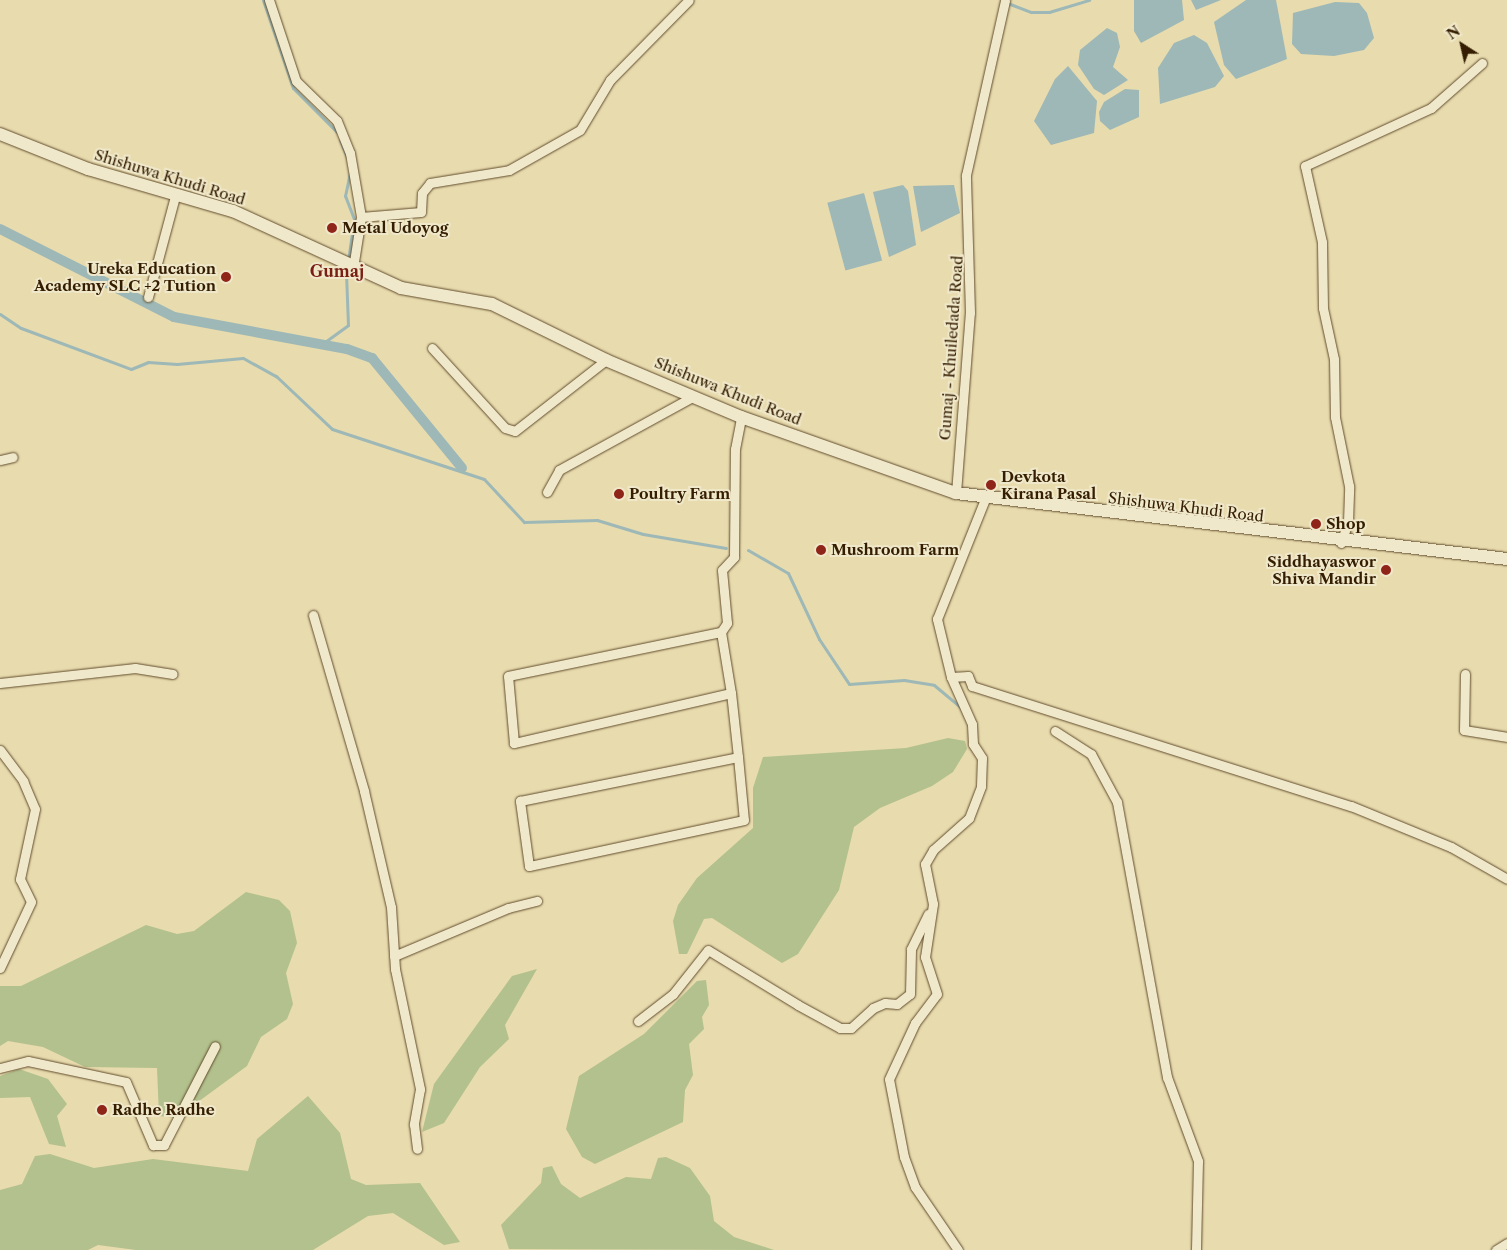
<!DOCTYPE html>
<html>
<head>
<meta charset="utf-8">
<style>
	body { margin:0 }
	#map { position:relative; width:1507px; height:1250px; overflow:hidden; background:#e8dbae; font-family:"Libre Caslon Text",serif }
	div>[style] { position:absolute }
	.green>* { inset:0; background:#b2c18d }
	.water>* { inset:0; background:#9db8b6; transform-origin:0 0 }
	.stream>* { height:3px; margin:-1.5px; padding:0 1.5px; transform-origin:1.5px; border-radius:1.5px; background:#9db8b6 }
	.canal>* { height:10px; margin:-5px; padding:0 5px; transform-origin:5px; border-radius:5px; background:#9db8b6 }
	.roads { filter:drop-shadow(0 0 1px #614c2c) drop-shadow(0 0 1px #614c2c) }
	.street>* { height:9px; margin:-4.5px; padding:0 4.5px; transform-origin:4.5px; border-radius:4.5px; background:#f0e8ca }
	.secondary>* { height:12px; margin:-6px; padding:0 6px; transform-origin:6px; border-radius:6px; background:#f0e8ca }
	.dots>* { width:14px; height:14px; translate:-50% -50%; box-sizing:border-box; border:2px solid #f0e8ca; border-radius:50% }
	span { translate:-50% -50%; white-space:nowrap; text-align:center; line-height:1.15; -webkit-text-stroke:4px #f0e8ca; paint-order:stroke }
	.street-label { font-size:15px; color:#341d00 }
	.poi-label { font-size:15px; color:#341d00; font-weight:700 }
	.left { translate:0 -50%; text-align:left }
	.right { translate:-100% -50%; text-align:right }
	.neighbourhood-label { font-size:16px; color:#7a1f14; font-weight:700 }
	.north { position:absolute; left:1437px; top:20px; width:50px; height:50px; -webkit-text-stroke:4px #f0e8ca; paint-order:stroke; rotate:325deg; font-size:14px; font-weight:700; line-height:20px; text-align:center; color:#341d00 }
	.north::after { content:''; display:block; margin:auto; width:18px; height:22px; background:#341d00; clip-path:polygon(50% 0,100% 100%,50% 72%,0 100%) }
</style>
</head>
<body>
<div id="map">
	<div class="green">
		<i style="clip-path:polygon(948px 738px,965px 741px,967px 749px,953px 772px,932px 786px,880px 808px,854px 827px,839px 890px,798px 954px,782px 963px,712px 918px,704px 919px,687px 954px,679px 954px,673px 921px,678px 905px,697px 878px,753px 828px,753px 788px,763px 757px,906px 748px)"></i>
		<i style="clip-path:polygon(246px 892px,279px 900px,290px 911px,297px 943px,286px 973px,293px 1004px,287px 1019px,261px 1037px,247px 1066px,176px 1118px,159px 1116px,157px 1068px,85px 1067px,43px 1047px,8px 1041px,0 1046px,0 986px,21px 986px,146px 925px,177px 934px,194px 931px)"></i>
		<i style="clip-path:polygon(537px 969px,505px 1025px,509px 1039px,480px 1067px,444px 1123px,422px 1132px,434px 1084px,512px 976px)"></i>
		<i style="clip-path:polygon(706px 980px,709px 1005px,702px 1017px,704px 1029px,689px 1044px,693px 1075px,685px 1090px,683px 1122px,595px 1164px,582px 1157px,566px 1129px,579px 1076px,644px 1034px,697px 981px)"></i>
		<i style="clip-path:polygon(19px 1069px,48px 1079px,67px 1104px,57px 1116px,66px 1147px,49px 1144px,30px 1097px,0 1098px,0 1076px)"></i>
		<i style="clip-path:polygon(308px 1096px,340px 1133px,351px 1179px,366px 1185px,420px 1183px,460px 1242px,444px 1245px,393px 1213px,368px 1216px,313px 1250px,136px 1250px,98px 1245px,88px 1250px,0 1250px,0 1190px,22px 1184px,35px 1156px,50px 1154px,94px 1168px,153px 1159px,248px 1171px,257px 1139px)"></i>
		<i style="clip-path:polygon(666px 1157px,690px 1168px,710px 1196px,714px 1221px,734px 1237px,774px 1250px,509px 1249px,501px 1225px,541px 1183px,543px 1168px,552px 1166px,561px 1184px,580px 1198px,626px 1177px,651px 1179px,658px 1158px)"></i>
	</div>
	<div class="water">
		<i style="clip-path:polygon(1134px 0,1182px 0,1184px 20px,1141px 43px,1134px 31px)"></i>
		<i style="clip-path:polygon(1191px 0,1221px 0,1196px 10px)"></i>
		<i style="clip-path:polygon(1246px 0,1276px 0,1287px 59px,1236px 79px,1224px 65px,1214px 22px)"></i>
		<i style="clip-path:polygon(1335px 2px,1359px 3px,1367px 13px,1374px 38px,1364px 50px,1334px 56px,1301px 54px,1292px 44px,1293px 13px)"></i>
		<i style="clip-path:polygon(1107px 28px,1117px 33px,1120px 47px,1113px 67px,1128px 80px,1104px 95px,1094px 89px,1078px 65px,1080px 50px)"></i>
		<i style="clip-path:polygon(1194px 35px,1207px 43px,1224px 76px,1215px 87px,1160px 104px,1158px 68px,1174px 43px)"></i>
		<i style="clip-path:polygon(1068px 66px,1097px 101px,1094px 133px,1051px 145px,1034px 121px,1055px 79px)"></i>
		<i style="clip-path:polygon(1125px 89px,1139px 90px,1139px 117px,1110px 130px,1100px 121px,1099px 112px,1104px 102px)"></i>
		<i style="clip-path:polygon(903px 185px,908px 191px,916px 245px,889px 257px,873px 192px)"></i>
		<i style="clip-path:polygon(954px 185px,960px 213px,921px 232px,913px 186px)"></i>
		<i style="left:864px;top:193px;width:70px;height:38px;rotate:75deg"></i>
	</div>
	<div class="stream">
		<i style="left:263px;top:0;width:93px;rotate:71.2deg"></i>
		<i style="left:293px;top:88px;width:62px;rotate:45deg"></i>
		<i style="left:1010px;top:4px;width:22px;rotate:21deg"></i>
		<i style="left:1031px;top:12px;width:18px"></i>
		<i style="left:1049px;top:12px;width:42px;rotate:-16.7deg"></i>
		<i style="left:340px;top:140px;width:22px;rotate:68deg"></i>
		<i style="left:348px;top:261px;width:42px;rotate:-81.9deg"></i>
		<i style="left:354px;top:219px;width:25px;rotate:-111deg"></i>
		<i style="left:345px;top:196px;width:24px;rotate:-78deg"></i>
		<i style="left:0;top:314px;width:25px;rotate:34deg"></i>
		<i style="left:21px;top:328px;width:117px;rotate:20.4deg"></i>
		<i style="left:131px;top:369px;width:18px;rotate:-22deg"></i>
		<i style="left:148px;top:362px;width:29px;rotate:4deg"></i>
		<i style="left:177px;top:364px;width:66px;rotate:-5.2deg"></i>
		<i style="left:243px;top:358px;width:38px;rotate:29deg"></i>
		<i style="left:276px;top:376px;width:77px;rotate:43.4deg"></i>
		<i style="left:332px;top:429px;width:160px;rotate:18.2deg"></i>
		<i style="left:484px;top:479px;width:59px;rotate:47.1deg"></i>
		<i style="left:524px;top:522px;width:73px;rotate:-1.6deg"></i>
		<i style="left:597px;top:520px;width:48px;rotate:16.9deg"></i>
		<i style="left:643px;top:534px;width:84px;rotate:9.6deg"></i>
		<i style="left:322px;top:344px;width:32px;rotate:-36deg"></i>
		<i style="left:348px;top:325px;width:52px;rotate:-92.2deg"></i>
		<i style="left:748px;top:550px;width:46px;rotate:29.9deg"></i>
		<i style="left:788px;top:573px;width:73px;rotate:64.8deg"></i>
		<i style="left:819px;top:639px;width:54px;rotate:56.3deg"></i>
		<i style="left:849px;top:684px;width:55px;rotate:-4.2deg"></i>
		<i style="left:904px;top:680px;width:30px;rotate:9deg"></i>
		<i style="left:934px;top:685px;width:38px;rotate:40deg"></i>
	</div>
	<div class="canal">
		<i style="left:0;top:229px;width:195px;rotate:26.8deg"></i>
		<i style="left:174px;top:317px;width:176px;rotate:10.5deg"></i>
		<i style="left:347px;top:349px;width:27px;rotate:20deg"></i>
		<i style="left:372px;top:358px;width:142px;rotate:50.7deg"></i>
	</div>
	<div class="roads">
		<div class="street">
			<i style="left:269px;top:0;width:85px;rotate:71.6deg"></i>
			<i style="left:296px;top:81px;width:57px;rotate:44.3deg"></i>
			<i style="left:337px;top:121px;width:35px;rotate:68deg"></i>
			<i style="left:350px;top:153px;width:65px;rotate:80.2deg"></i>
			<i style="left:361px;top:217px;width:52px;rotate:98.9deg"></i>
			<i style="left:361px;top:217px;width:60px;rotate:-4.8deg"></i>
			<i style="left:421px;top:212px;width:19px;rotate:-87deg"></i>
			<i style="left:422px;top:193px;width:13px;rotate:-51deg"></i>
			<i style="left:430px;top:183px;width:80px;rotate:-9.3deg"></i>
			<i style="left:509px;top:170px;width:81px;rotate:-29.4deg"></i>
			<i style="left:580px;top:130px;width:58px;rotate:-59deg"></i>
			<i style="left:610px;top:80px;width:112px;rotate:-45.4deg"></i>
			<i style="left:148px;top:297px;width:105px;rotate:-75deg"></i>
			<i style="left:432px;top:348px;width:108px;rotate:47.6deg"></i>
			<i style="left:505px;top:428px;width:10px;rotate:17deg"></i>
			<i style="left:515px;top:431px;width:115px;rotate:-38deg"></i>
			<i style="left:0;top:460px;width:13px;rotate:-13deg"></i>
			<i style="left:547px;top:492px;width:25px;rotate:-61deg"></i>
			<i style="left:559px;top:470px;width:154px;rotate:-28.7deg"></i>
			<i style="left:956px;top:493px;width:181px;rotate:-85.6deg"></i>
			<i style="left:970px;top:313px;width:138px;rotate:-91.7deg"></i>
			<i style="left:966px;top:175px;width:179px;rotate:-77.4deg"></i>
			<i style="left:1341px;top:543px;width:22px;rotate:-72deg"></i>
			<i style="left:1348px;top:522px;width:36px;rotate:-88deg"></i>
			<i style="left:1349px;top:486px;width:70px;rotate:-101.5deg"></i>
			<i style="left:1335px;top:417px;width:58px;rotate:-91deg"></i>
			<i style="left:1334px;top:359px;width:52px;rotate:-102.2deg"></i>
			<i style="left:1323px;top:308px;width:66px;rotate:-90.9deg"></i>
			<i style="left:1322px;top:242px;width:78px;rotate:-102.6deg"></i>
			<i style="left:1305px;top:166px;width:139px;rotate:-24.7deg"></i>
			<i style="left:1431px;top:108px;width:68px;rotate:-41.4deg"></i>
			<i style="left:313px;top:615px;width:183px;rotate:73.8deg"></i>
			<i style="left:364px;top:791px;width:119px;rotate:76.9deg"></i>
			<i style="left:391px;top:907px;width:62px;rotate:86.3deg"></i>
			<i style="left:395px;top:969px;width:123px;rotate:78.2deg"></i>
			<i style="left:420px;top:1089px;width:36px;rotate:100deg"></i>
			<i style="left:414px;top:1124px;width:25px;rotate:83deg"></i>
			<i style="left:721px;top:632px;width:62px;rotate:80.7deg"></i>
			<i style="left:1465px;top:674px;width:56px;rotate:91deg"></i>
			<i style="left:1464px;top:730px;width:44px;rotate:9.2deg"></i>
			<i style="left:951px;top:677px;width:17px;rotate:-3deg"></i>
			<i style="left:968px;top:676px;width:11px;rotate:68deg"></i>
			<i style="left:972px;top:686px;width:398px;rotate:17.6deg"></i>
			<i style="left:1351px;top:806px;width:108px;rotate:22.3deg"></i>
			<i style="left:1451px;top:847px;width:64px;rotate:29.7deg"></i>
			<i style="left:0;top:683px;width:136px;rotate:-6.3deg"></i>
			<i style="left:135px;top:668px;width:38px;rotate:9deg"></i>
			<i style="left:1055px;top:731px;width:43px;rotate:32.6deg"></i>
			<i style="left:1091px;top:754px;width:55px;rotate:61.6deg"></i>
			<i style="left:1117px;top:802px;width:280px;rotate:79.7deg"></i>
			<i style="left:1167px;top:1077px;width:90px;rotate:69.7deg"></i>
			<i style="left:1198px;top:1161px;width:89px;rotate:91.3deg"></i>
			<i style="left:0;top:750px;width:39px;rotate:53deg"></i>
			<i style="left:23px;top:781px;width:30px;rotate:67deg"></i>
			<i style="left:35px;top:809px;width:72px;rotate:102.1deg"></i>
			<i style="left:20px;top:879px;width:25px;rotate:64deg"></i>
			<i style="left:31px;top:902px;width:73px;rotate:115.2deg"></i>
			<i style="left:738px;top:757px;width:63px;rotate:84.6deg"></i>
			<i style="left:744px;top:820px;width:220px;rotate:167.9deg"></i>
			<i style="left:529px;top:866px;width:66px;rotate:-97.9deg"></i>
			<i style="left:520px;top:801px;width:222px;rotate:-11.4deg"></i>
			<i style="left:738px;top:757px;width:64px;rotate:-96.2deg"></i>
			<i style="left:731px;top:693px;width:223px;rotate:167deg"></i>
			<i style="left:514px;top:743px;width:67px;rotate:-95.1deg"></i>
			<i style="left:508px;top:676px;width:217px;rotate:-11.7deg"></i>
			<i style="left:721px;top:632px;width:11px;rotate:-56deg"></i>
			<i style="left:727px;top:623px;width:53px;rotate:-95.4deg"></i>
			<i style="left:722px;top:570px;width:18px;rotate:-47deg"></i>
			<i style="left:734px;top:557px;width:108px;rotate:-89.5deg"></i>
			<i style="left:735px;top:449px;width:33px;rotate:-79deg"></i>
			<i style="left:394px;top:956px;width:124px;rotate:-22.8deg"></i>
			<i style="left:508px;top:908px;width:30px;rotate:-14deg"></i>
			<i style="left:638px;top:1021px;width:44px;rotate:-37.6deg"></i>
			<i style="left:673px;top:994px;width:56px;rotate:-51.5deg"></i>
			<i style="left:708px;top:950px;width:105px;rotate:31.4deg"></i>
			<i style="left:798px;top:1005px;width:48px;rotate:28.7deg"></i>
			<i style="left:840px;top:1028px;width:11px"></i>
			<i style="left:851px;top:1028px;width:30px;rotate:-42deg"></i>
			<i style="left:873px;top:1008px;width:13px;rotate:-23deg"></i>
			<i style="left:885px;top:1003px;width:12px;rotate:5deg"></i>
			<i style="left:897px;top:1004px;width:16px;rotate:-38deg"></i>
			<i style="left:910px;top:994px;width:45px;rotate:-88.7deg"></i>
			<i style="left:911px;top:949px;width:39px;rotate:-64deg"></i>
			<i style="left:0;top:1068px;width:29px;rotate:-14deg"></i>
			<i style="left:28px;top:1061px;width:100px;rotate:12.1deg"></i>
			<i style="left:126px;top:1082px;width:69px;rotate:66.8deg"></i>
			<i style="left:153px;top:1145px;width:11px"></i>
			<i style="left:164px;top:1145px;width:111px;rotate:-62.7deg"></i>
			<i style="left:958px;top:1250px;width:76px;rotate:-124.3deg"></i>
			<i style="left:915px;top:1187px;width:32px;rotate:-110deg"></i>
			<i style="left:904px;top:1157px;width:79px;rotate:-100.9deg"></i>
			<i style="left:889px;top:1079px;width:62px;rotate:-65.1deg"></i>
			<i style="left:915px;top:1023px;width:36px;rotate:-53deg"></i>
			<i style="left:937px;top:994px;width:39px;rotate:-108deg"></i>
			<i style="left:925px;top:957px;width:54px;rotate:-81.4deg"></i>
			<i style="left:933px;top:904px;width:41px;rotate:-101.3deg"></i>
			<i style="left:925px;top:864px;width:16px;rotate:-60deg"></i>
			<i style="left:933px;top:850px;width:48px;rotate:-41.6deg"></i>
			<i style="left:969px;top:818px;width:34px;rotate:-69deg"></i>
			<i style="left:981px;top:786px;width:28px;rotate:-88deg"></i>
			<i style="left:982px;top:758px;width:17px;rotate:-123deg"></i>
			<i style="left:973px;top:744px;width:20px;rotate:-93deg"></i>
			<i style="left:972px;top:724px;width:51px;rotate:-114.1deg"></i>
			<i style="left:951px;top:677px;width:60px;rotate:-103.6deg"></i>
			<i style="left:937px;top:619px;width:129px;rotate:-68.2deg"></i>
			<i style="left:1496px;top:1250px;width:13px;rotate:-32deg"></i>
		</div>
		<div class="secondary">
			<i style="left:0;top:134px;width:95px;rotate:21.7deg"></i>
			<i style="left:88px;top:169px;width:151px;rotate:16.2deg"></i>
			<i style="left:233px;top:211px;width:185px;rotate:24.6deg"></i>
			<i style="left:401px;top:288px;width:92px;rotate:10deg"></i>
			<i style="left:492px;top:304px;width:127px;rotate:26.2deg"></i>
			<i style="left:606px;top:360px;width:147px;rotate:22.9deg"></i>
			<i style="left:741px;top:417px;width:228px;rotate:19.5deg"></i>
			<i style="left:956px;top:493px;width:555px;rotate:6.83deg"></i>
		</div>
	</div>
	<div class="dots">
		<i style="left:332px;top:228px;background:#8f2418"></i>
		<i style="left:226px;top:277px;background:#8f2418"></i>
		<i style="left:991px;top:485px;background:#8f2418"></i>
		<i style="left:619px;top:494px;background:#8f2418"></i>
		<i style="left:1316px;top:524px;background:#8f2418"></i>
		<i style="left:821px;top:550px;background:#8f2418"></i>
		<i style="left:1386px;top:570px;background:#8f2418"></i>
		<i style="left:102px;top:1110px;background:#8f2418"></i>
	</div>
	<div class="street-label">
		<span style="left:170px;top:177px;rotate:17deg">Shishuwa Khudi Road</span>
		<span style="left:951px;top:348px;rotate:-86deg">Gumaj - Khuiledada Road</span>
		<span style="left:728px;top:391px;rotate:22deg">Shishuwa Khudi Road</span>
		<span style="left:1186px;top:507px;rotate:7deg">Shishuwa Khudi Road</span>
	</div>
	<div class="poi-label">
		<span class="left" style="left:342px;top:228px">Metal Udoyog</span>
		<span class="right" style="left:216px;top:277px">Ureka Education<br>Academy SLC +2 Tution</span>
		<span class="left" style="left:1001px;top:485px">Devkota<br>Kirana Pasal</span>
		<span class="left" style="left:629px;top:494px">Poultry Farm</span>
		<span class="left" style="left:1326px;top:524px">Shop</span>
		<span class="left" style="left:831px;top:550px">Mushroom Farm</span>
		<span class="right" style="left:1376px;top:570px">Siddhayaswor<br>Shiva Mandir</span>
		<span class="left" style="left:112px;top:1110px">Radhe Radhe</span>
	</div>
	<div class="neighbourhood-label">
		<span style="left:337px;top:271px">Gumaj</span>
	</div>
	<div class="north">N</div>
</div>
</body>
</html>
